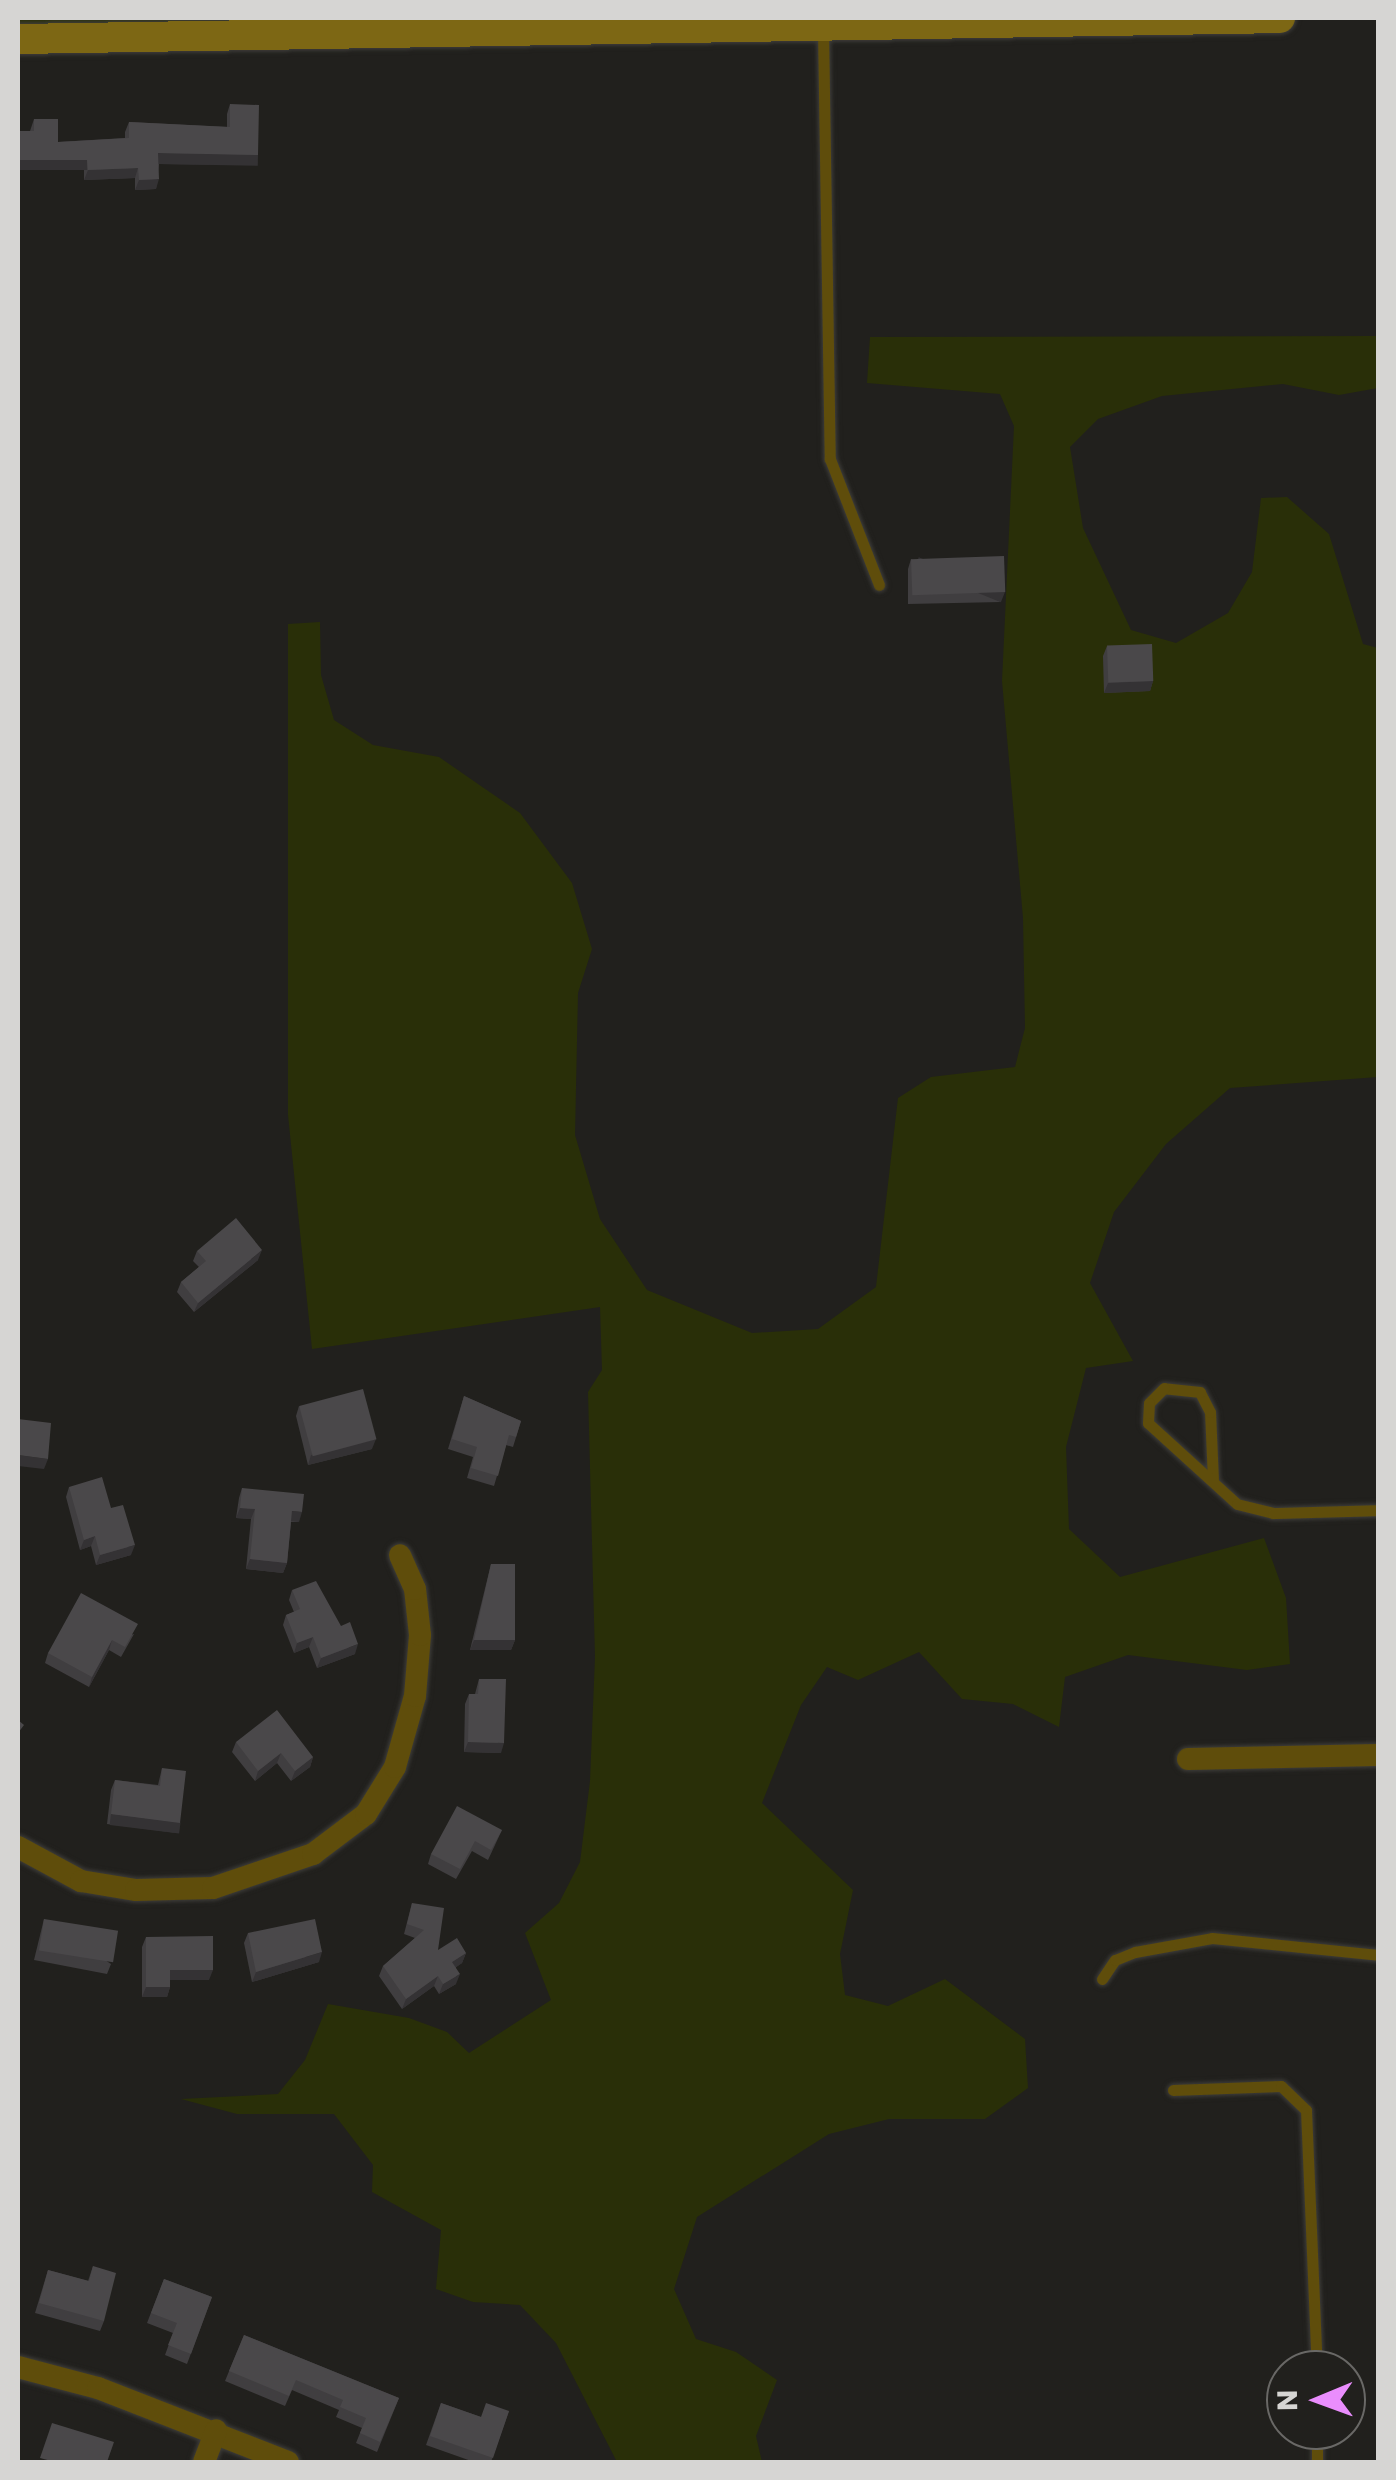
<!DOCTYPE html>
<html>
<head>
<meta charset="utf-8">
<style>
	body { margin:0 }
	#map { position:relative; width:1396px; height:2480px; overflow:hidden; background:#21201d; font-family:Poppins,sans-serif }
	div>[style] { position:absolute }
	.green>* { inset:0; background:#292f08 }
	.roads { filter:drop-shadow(0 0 2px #3e3d3a) drop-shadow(0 0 2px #3e3d3a) }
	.lane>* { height:11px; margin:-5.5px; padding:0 5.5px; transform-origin:5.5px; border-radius:5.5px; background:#5f4d0b }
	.street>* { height:22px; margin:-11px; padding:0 11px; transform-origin:11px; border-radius:11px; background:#5f4d0b }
	.secondary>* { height:30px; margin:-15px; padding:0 15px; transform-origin:15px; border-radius:15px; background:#7d6714 }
	.wall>* { inset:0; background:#403e40 }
	.shaded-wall>* { inset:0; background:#343234; transform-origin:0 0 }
	.building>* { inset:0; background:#4a484a; transform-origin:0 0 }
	span { translate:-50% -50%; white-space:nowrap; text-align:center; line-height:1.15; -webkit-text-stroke:8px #21201d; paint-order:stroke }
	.frame { position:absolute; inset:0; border:20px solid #d6d5d3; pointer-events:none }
	.north { position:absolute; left:1266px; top:2350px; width:100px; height:100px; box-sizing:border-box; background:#21201d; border:2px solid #696866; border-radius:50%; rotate:269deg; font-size:28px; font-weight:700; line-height:40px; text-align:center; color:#d6d5d3 }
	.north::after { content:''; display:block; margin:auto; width:35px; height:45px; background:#ea8dfd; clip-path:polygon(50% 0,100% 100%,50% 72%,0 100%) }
</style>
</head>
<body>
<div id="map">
	<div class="green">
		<i style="clip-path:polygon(18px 18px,441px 18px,18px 27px)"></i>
		<i style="clip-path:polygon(1378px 336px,1378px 388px,1339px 395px,1283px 384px,1162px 396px,1098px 419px,1070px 447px,1083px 528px,1131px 630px,1176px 643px,1228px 613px,1252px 572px,1261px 498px,1287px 497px,1329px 534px,1363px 644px,1378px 648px,1378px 1077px,1230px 1088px,1166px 1144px,1114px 1212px,1090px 1283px,1133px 1361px,1086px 1368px,1066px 1447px,1069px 1529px,1120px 1577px,1264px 1538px,1286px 1598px,1290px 1664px,1247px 1670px,1128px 1655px,1065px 1677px,1059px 1727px,1013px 1704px,962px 1699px,919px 1652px,858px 1680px,827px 1667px,801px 1705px,762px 1803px,853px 1890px,840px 1954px,845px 1995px,888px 2006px,945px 1979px,1025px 2039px,1028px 2088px,985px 2119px,889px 2119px,829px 2134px,697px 2217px,674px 2289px,696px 2339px,736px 2352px,777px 2380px,756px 2436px,762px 2462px,617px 2462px,556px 2343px,520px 2305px,473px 2302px,436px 2289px,441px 2230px,372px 2192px,373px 2165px,334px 2114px,237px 2114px,181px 2099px,278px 2094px,305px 2060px,328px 2004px,409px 2018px,447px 2032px,469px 2053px,551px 2000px,525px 1933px,559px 1903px,580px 1862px,590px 1781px,595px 1657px,588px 1392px,602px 1370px,600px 1307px,312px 1349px,288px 1115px,288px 624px,320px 622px,321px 675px,334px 720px,373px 745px,439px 757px,478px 784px,520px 813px,572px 883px,592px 949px,578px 993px,575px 1135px,600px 1219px,647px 1290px,752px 1333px,818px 1329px,876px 1287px,898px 1098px,931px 1077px,1015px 1067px,1025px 1028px,1023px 918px,1002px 681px,1014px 426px,1000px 394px,867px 383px,870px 337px)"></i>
	</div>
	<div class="roads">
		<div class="lane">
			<i style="left:823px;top:29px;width:430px;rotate:89.1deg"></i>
			<i style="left:830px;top:459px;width:135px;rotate:68.7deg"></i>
			<i style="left:1213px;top:1480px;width:68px;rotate:-92.5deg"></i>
			<i style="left:1210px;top:1412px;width:22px;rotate:-117deg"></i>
			<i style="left:1200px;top:1392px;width:36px;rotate:-174deg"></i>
			<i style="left:1164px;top:1388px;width:21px;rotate:135deg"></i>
			<i style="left:1149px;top:1403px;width:20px;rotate:93deg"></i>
			<i style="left:1148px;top:1423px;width:120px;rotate:42.3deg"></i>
			<i style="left:1237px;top:1504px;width:37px;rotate:14deg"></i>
			<i style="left:1273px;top:1513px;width:105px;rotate:-1.6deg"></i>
			<i style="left:1102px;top:1979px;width:23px;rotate:-56deg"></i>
			<i style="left:1115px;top:1960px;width:22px;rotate:-22deg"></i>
			<i style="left:1135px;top:1952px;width:78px;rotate:-10.3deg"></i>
			<i style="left:1212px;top:1938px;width:167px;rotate:5.8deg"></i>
			<i style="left:1173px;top:2090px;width:108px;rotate:-2.1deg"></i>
			<i style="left:1281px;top:2086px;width:35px;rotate:44deg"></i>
			<i style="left:1306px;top:2110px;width:260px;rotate:87.6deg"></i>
			<i style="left:1317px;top:2430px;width:32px;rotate:90deg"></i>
		</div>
		<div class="street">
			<i style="left:1188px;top:1759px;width:190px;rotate:-1.2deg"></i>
			<i style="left:18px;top:1847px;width:72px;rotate:28.4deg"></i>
			<i style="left:81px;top:1881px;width:56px;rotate:9.3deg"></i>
			<i style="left:136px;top:1890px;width:77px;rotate:-1.5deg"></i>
			<i style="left:213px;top:1888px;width:106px;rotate:-18.8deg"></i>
			<i style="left:313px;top:1854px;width:66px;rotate:-37deg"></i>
			<i style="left:366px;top:1814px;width:55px;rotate:-58.3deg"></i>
			<i style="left:395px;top:1767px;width:74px;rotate:-74.3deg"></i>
			<i style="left:415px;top:1696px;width:61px;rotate:-85.3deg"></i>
			<i style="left:420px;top:1635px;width:46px;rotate:-96.2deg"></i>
			<i style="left:415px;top:1589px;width:37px;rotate:-114deg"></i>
			<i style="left:18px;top:2367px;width:83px;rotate:14.7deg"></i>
			<i style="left:98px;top:2388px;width:204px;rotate:21.3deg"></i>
			<i style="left:204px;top:2462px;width:34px;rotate:-69deg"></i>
		</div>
		<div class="secondary">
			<i style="left:18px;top:39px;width:1262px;rotate:-0.95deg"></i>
		</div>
	</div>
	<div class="wall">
		<i style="clip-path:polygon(230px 104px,258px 155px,255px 165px,159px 164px,156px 189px,135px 190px,135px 178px,84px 180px,84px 170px,18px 170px,18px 131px,30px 131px,34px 119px,58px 142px,125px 138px,125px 132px,129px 122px,227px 127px,227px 114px)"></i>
		<i style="clip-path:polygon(911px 559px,1001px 602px,908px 604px,908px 569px)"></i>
		<i style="clip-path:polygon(1107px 646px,1153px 681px,1150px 691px,1104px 693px,1103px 656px)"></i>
		<i style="clip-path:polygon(197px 1251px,258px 1260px,194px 1312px,177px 1292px,181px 1282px,199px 1267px,193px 1261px)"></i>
		<i style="clip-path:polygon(464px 1396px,521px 1421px,513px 1447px,506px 1445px,494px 1486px,467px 1478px,473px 1457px,448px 1449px)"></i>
		<i style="clip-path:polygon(299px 1406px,372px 1449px,308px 1465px,296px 1416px)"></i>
		<i style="clip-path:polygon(69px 1487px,111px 1508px,131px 1555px,96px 1565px,91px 1546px,80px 1550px,66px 1497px)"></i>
		<i style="clip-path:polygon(242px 1488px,299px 1522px,291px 1522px,287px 1563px,283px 1573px,246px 1569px,251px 1519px,236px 1518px,239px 1498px)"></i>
		<i style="clip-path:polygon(491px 1564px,515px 1640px,511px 1650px,470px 1650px)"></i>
		<i style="clip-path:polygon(292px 1590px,355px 1654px,317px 1668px,309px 1647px,294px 1653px,283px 1625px,286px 1615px,294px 1612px,289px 1600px)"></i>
		<i style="clip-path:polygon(134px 1634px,121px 1657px,109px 1650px,89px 1687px,45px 1663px,48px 1653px)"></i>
		<i style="clip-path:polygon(479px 1679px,501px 1753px,464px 1752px,465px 1704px,469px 1694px,475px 1694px)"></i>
		<i style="clip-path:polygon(236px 1742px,313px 1757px,310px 1767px,291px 1781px,277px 1763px,255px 1781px,232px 1752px)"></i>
		<i style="clip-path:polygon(162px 1768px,180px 1823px,177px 1833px,107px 1824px,111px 1790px,115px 1780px,158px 1785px)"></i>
		<i style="clip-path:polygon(502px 1830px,488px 1860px,472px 1851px,456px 1879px,428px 1864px,431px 1854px)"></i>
		<i style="clip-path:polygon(412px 1903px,438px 1950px,466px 1953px,462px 1963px,456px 1967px,456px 1984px,439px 1994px,434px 1986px,402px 2009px,379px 1976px,383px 1966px,415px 1938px,404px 1934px)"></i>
		<i style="clip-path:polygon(44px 1919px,111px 1964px,107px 1974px,34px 1960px)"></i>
		<i style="clip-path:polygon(248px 1933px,319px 1962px,252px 1982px,244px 1943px)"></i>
		<i style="clip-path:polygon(146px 1937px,209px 1980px,170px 1980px,170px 1987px,167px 1997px,142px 1997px,142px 1947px)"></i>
		<i style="clip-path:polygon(93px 2266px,104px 2321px,100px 2331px,35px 2313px,48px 2270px,88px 2281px)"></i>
		<i style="clip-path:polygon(164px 2279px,212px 2297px,187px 2364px,165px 2355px,173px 2333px,147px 2323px)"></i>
		<i style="clip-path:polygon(244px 2335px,399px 2398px,377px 2452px,356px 2443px,362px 2428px,336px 2417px,339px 2410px,292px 2390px,285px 2406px,225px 2381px)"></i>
		<i style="clip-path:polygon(441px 2403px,481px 2417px,509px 2411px,491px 2462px,474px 2462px,426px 2445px)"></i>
	</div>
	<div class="shaded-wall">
		<i style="left:158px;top:153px;width:100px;height:11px;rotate:1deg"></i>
		<i style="left:18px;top:160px;width:69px;height:10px"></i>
		<i style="clip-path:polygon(138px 168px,135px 178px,84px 180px,88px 170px)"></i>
		<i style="clip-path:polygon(159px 179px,156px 189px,135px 190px,139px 180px)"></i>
		<i style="left:1005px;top:592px;width:11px;height:93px;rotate:112deg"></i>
		<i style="clip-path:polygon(1153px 681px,1150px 691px,1104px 693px,1108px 683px)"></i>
		<i style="clip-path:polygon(262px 1250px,258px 1260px,194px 1312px,198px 1303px)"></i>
		<i style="clip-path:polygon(376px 1439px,372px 1449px,308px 1465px,311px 1455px)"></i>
		<i style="clip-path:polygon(18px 1455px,48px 1459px,44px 1469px,18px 1466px)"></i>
		<i style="clip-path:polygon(240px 1508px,255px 1509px,251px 1519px,236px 1518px)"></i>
		<i style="clip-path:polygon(292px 1511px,302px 1512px,299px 1522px,288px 1521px)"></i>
		<i style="clip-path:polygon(95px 1536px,91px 1546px,80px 1550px,84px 1540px)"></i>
		<i style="clip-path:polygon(135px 1545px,131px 1555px,96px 1565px,100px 1555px)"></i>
		<i style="clip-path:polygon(250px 1559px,287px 1563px,283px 1573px,246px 1569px)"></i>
		<i style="clip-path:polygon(313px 1637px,309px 1647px,294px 1653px,297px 1643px)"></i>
		<i style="clip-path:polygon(112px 1640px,109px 1650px,89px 1687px,92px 1677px)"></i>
		<i style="clip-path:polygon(474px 1640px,515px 1640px,511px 1650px,470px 1650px)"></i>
		<i style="clip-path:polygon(358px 1644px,355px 1654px,317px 1668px,321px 1658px)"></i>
		<i style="clip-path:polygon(468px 1742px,504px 1743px,501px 1753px,464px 1752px)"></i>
		<i style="clip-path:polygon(281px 1753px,277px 1763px,255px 1781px,258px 1771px)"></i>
		<i style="clip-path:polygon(313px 1757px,310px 1767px,291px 1781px,295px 1771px)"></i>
		<i style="left:111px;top:1814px;width:70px;height:11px;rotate:7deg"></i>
		<i style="clip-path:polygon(322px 1952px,319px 1962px,252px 1982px,256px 1972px)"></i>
		<i style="clip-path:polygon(466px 1953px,462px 1963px,449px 1972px,452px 1962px)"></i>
		<i style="clip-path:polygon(170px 1970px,213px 1970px,209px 1980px,166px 1980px)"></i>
		<i style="clip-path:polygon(460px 1974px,456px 1984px,439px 1994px,443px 1984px)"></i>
		<i style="clip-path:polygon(438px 1976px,434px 1986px,402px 2009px,406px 1999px)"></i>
		<i style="clip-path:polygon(146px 1987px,170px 1987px,167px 1997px,142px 1997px)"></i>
	</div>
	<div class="building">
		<i style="clip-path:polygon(230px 104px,259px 105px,258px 155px,158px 153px,159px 179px,139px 180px,138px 168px,88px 170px,87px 160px,18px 160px,18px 131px,34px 131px,34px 119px,58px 119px,58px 142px,129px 138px,129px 122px,230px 127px)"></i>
		<i style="left:1004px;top:556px;width:36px;height:93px;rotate:88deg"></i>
		<i style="left:1152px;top:644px;width:37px;height:45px;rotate:88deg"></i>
		<i style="clip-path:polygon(236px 1218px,262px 1250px,198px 1303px,181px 1282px,206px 1261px,197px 1251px)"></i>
		<i style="left:363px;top:1389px;width:52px;height:66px;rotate:75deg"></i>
		<i style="clip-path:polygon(464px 1396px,521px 1421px,516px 1437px,509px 1435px,498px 1476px,471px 1468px,477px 1447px,452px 1439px)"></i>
		<i style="clip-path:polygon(18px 1419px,51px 1423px,48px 1459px,18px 1455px)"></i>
		<i style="clip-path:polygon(102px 1477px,111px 1508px,123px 1505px,135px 1545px,100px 1555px,95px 1536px,84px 1540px,69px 1487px)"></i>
		<i style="clip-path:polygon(242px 1488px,304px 1494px,302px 1512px,292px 1511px,287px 1563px,250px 1559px,255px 1509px,240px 1508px)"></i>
		<i style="clip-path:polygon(491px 1564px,515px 1564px,515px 1640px,474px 1640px)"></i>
		<i style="clip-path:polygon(316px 1581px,341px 1626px,350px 1622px,358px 1644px,321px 1658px,313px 1637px,297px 1643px,286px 1615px,300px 1609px,292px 1590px)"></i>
		<i style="clip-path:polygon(81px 1593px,138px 1624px,125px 1647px,112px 1640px,92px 1677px,48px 1653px)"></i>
		<i style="clip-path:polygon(479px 1679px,506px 1679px,504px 1743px,468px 1742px,469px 1694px,478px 1694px)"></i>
		<i style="clip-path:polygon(277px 1710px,313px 1757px,295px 1771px,281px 1753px,258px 1771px,236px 1742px)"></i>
		<i style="clip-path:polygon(18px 1720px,24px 1725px,18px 1733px)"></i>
		<i style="clip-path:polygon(162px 1768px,186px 1771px,180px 1823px,111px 1814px,115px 1780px,160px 1786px)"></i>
		<i style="clip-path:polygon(457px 1806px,502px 1830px,491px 1850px,475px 1841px,460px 1869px,431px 1854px)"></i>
		<i style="clip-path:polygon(412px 1903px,444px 1908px,438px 1950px,457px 1938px,466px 1953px,452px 1962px,460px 1974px,443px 1984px,438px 1976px,406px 1999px,383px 1966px,424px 1930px,407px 1924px)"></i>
		<i style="left:44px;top:1919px;width:75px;height:32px;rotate:9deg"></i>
		<i style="clip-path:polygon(315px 1919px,322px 1952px,256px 1972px,248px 1933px)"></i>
		<i style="clip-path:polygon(213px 1936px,213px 1970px,170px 1970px,170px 1987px,146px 1987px,146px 1937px)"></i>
		<i style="clip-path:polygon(93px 2266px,116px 2273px,104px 2321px,39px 2303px,48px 2270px,89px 2281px)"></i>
		<i style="clip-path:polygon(164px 2279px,212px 2297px,191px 2354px,168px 2345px,177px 2323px,151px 2313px)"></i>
		<i style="clip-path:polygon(244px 2335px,399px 2398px,380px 2442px,360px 2433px,366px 2418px,340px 2407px,343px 2400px,296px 2380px,289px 2396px,229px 2371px)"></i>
		<i style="clip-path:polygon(441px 2403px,481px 2417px,486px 2403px,509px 2411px,493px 2458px,430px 2436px)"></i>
		<i style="clip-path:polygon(52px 2423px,114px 2442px,107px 2462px,55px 2462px,40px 2458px)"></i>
	</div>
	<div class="frame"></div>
	<div class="north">N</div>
</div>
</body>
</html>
